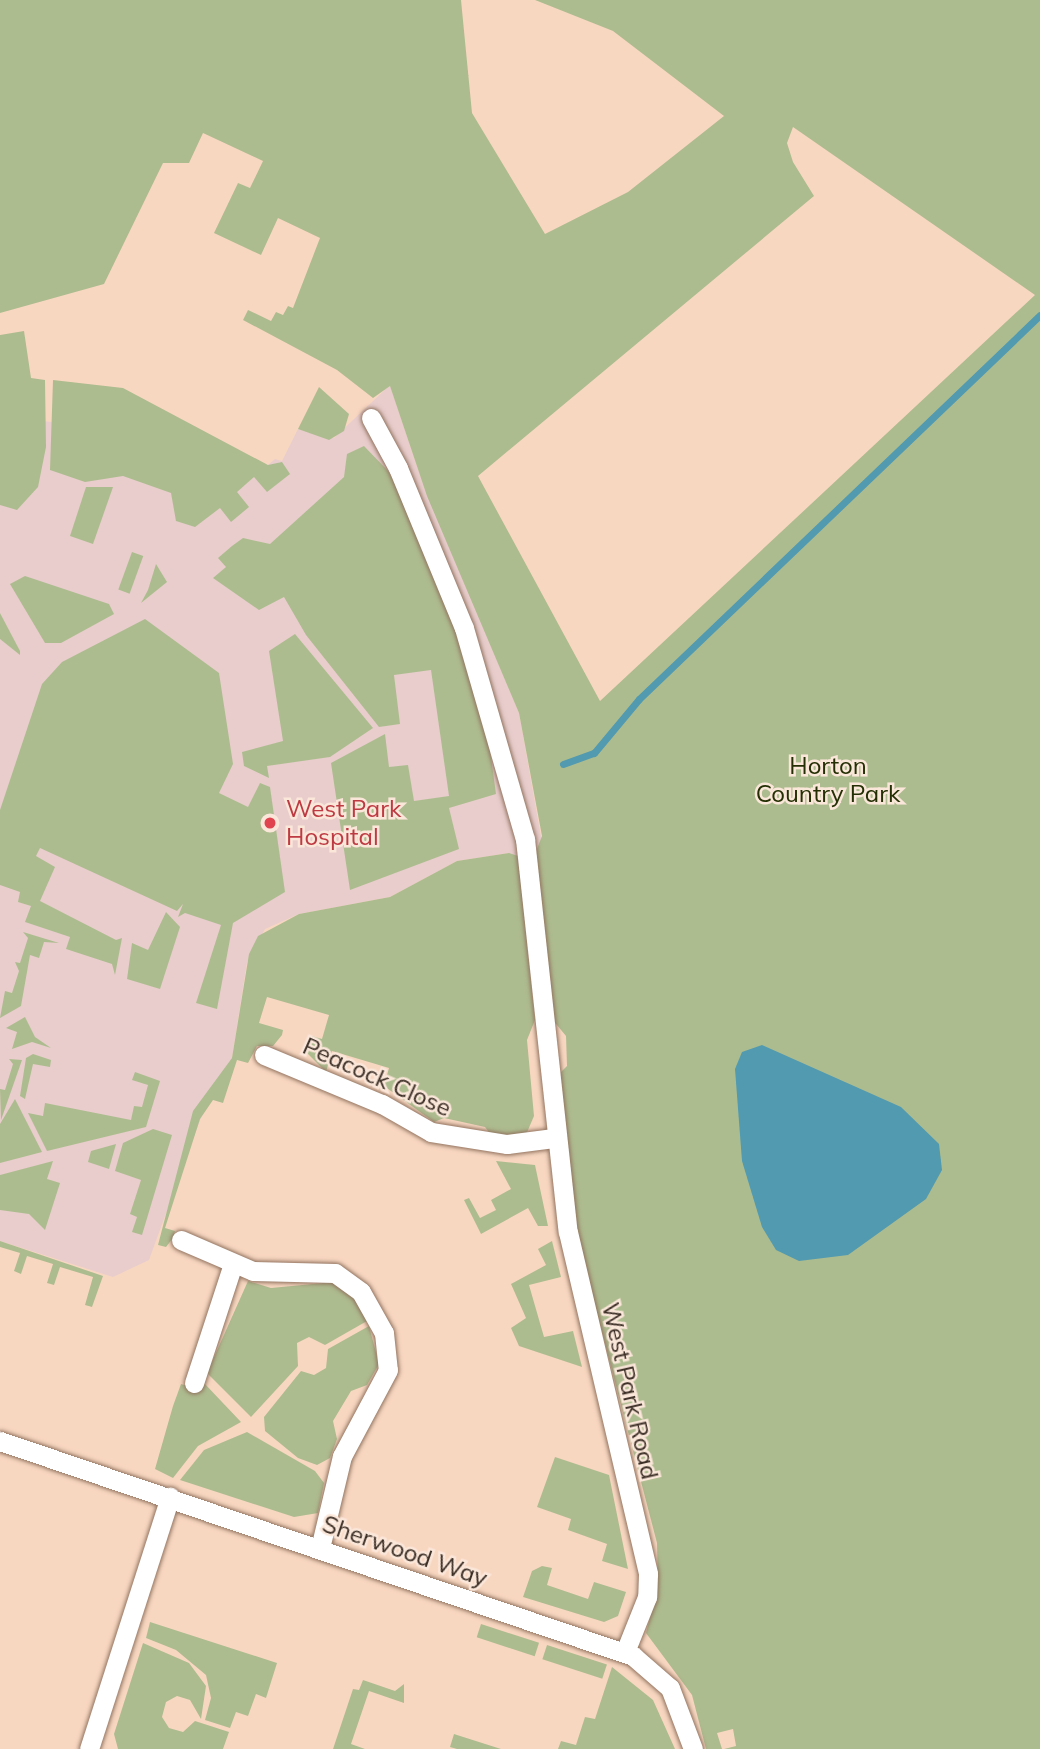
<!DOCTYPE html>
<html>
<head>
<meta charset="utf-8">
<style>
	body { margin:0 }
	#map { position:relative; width:1040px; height:1749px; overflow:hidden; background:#f8d7c1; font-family:Mulish,sans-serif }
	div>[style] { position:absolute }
	.medical>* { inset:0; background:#e8cdcc }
	.green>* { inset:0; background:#adbc8f; transform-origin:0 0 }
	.water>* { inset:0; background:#519ab0 }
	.stream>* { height:7px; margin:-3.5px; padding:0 3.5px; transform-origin:3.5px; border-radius:3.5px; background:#519ab0 }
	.roads { filter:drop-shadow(0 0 2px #927460) drop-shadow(0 0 2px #927460) }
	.street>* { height:19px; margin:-9.5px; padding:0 9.5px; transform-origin:9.5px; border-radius:9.5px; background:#fff }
	.dots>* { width:19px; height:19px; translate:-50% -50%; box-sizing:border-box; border:4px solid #fbe7da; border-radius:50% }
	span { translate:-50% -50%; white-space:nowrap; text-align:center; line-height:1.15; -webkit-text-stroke:5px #fbe7da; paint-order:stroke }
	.park-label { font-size:24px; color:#243004 }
	.health-label { font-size:24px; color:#be3a42 }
	.left { translate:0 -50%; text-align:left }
	.street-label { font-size:24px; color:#3b2e25 }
</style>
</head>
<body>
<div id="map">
	<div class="medical">
		<i style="clip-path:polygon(390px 385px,420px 475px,519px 713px,545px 859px,520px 864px,509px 853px,457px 861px,390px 897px,299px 914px,265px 929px,247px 962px,232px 1058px,200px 1120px,149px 1260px,113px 1277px,0 1241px,0 416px,95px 427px,242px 487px,275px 459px,282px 461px,298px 429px,334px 438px)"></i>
	</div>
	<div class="green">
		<i style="clip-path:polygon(evenodd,0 0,461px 0,472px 113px,545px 234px,628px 192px,724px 116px,613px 31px,535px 0,1040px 0,1040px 1749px,724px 1749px,736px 1746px,733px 1729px,717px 1733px,722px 1749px,706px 1749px,692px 1695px,646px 1633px,658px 1587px,657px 1543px,576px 1232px,559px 1074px,567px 1066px,566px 1036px,552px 1019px,535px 854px,542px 836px,519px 713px,427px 496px,390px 386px,373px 398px,337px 370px,243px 320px,248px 310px,271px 321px,276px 312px,283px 315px,288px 306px,293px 308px,320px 238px,278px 218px,261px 255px,214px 233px,238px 183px,250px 188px,263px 161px,203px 133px,189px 163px,163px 163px,104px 284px,0 313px,0 0,793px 127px,1035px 295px,600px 701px,478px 476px,814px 196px,793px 162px,787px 143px,793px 127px)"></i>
		<i style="clip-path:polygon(24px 331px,31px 378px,45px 380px,46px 447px,38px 487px,17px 510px,0 505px,0 335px)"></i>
		<i style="clip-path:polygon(53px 380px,123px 388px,268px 465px,282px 462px,290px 474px,267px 492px,254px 477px,237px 492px,249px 507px,231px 522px,220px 508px,195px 527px,176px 521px,171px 493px,123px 476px,85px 482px,50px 470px)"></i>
		<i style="clip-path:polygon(319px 387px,349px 414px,344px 431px,329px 440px,298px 429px)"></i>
		<i style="clip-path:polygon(364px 446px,389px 472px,437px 573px,487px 728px,496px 794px,449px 808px,459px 849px,350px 890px,331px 763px,385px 734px,389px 767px,408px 765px,414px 801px,449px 796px,431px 670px,394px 675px,400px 724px,379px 727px,306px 635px,284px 597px,259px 610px,213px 578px,226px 567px,218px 558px,232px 546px,243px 538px,270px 544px,344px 477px,347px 454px)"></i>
		<i style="clip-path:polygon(86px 487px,113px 487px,93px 544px,70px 536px)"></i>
		<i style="left:132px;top:552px;width:12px;height:40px;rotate:20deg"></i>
		<i style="clip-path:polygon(156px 564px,167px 582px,141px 603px,148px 590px)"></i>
		<i style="clip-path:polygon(25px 576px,109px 604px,114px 614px,61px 643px,45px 643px,10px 584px)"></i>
		<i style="clip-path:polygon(0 613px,20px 651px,20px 655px,0 639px)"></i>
		<i style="clip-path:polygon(145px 619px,219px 673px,233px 764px,219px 793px,248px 807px,260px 783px,270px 787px,285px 892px,233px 923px,217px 1009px,196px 1003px,221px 925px,185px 913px,178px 917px,183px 904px,177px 911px,40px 848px,36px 856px,55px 867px,40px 901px,116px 940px,122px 938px,115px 975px,112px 964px,66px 949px,70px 937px,25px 922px,31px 906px,18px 902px,20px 892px,0 885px,0 810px,42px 684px,62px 662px)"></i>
		<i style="clip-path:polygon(295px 634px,373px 728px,330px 757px,267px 766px,269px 778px,244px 766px,242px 752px,283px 741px,269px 651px)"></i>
		<i style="clip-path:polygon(509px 853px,518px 856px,535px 1020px,527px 1040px,534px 1116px,525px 1137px,491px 1135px,485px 1127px,444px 1118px,434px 1122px,384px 1086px,389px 1068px,332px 1051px,326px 1072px,307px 1053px,312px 1036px,322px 1039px,329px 1015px,267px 997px,259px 1023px,283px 1030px,282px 1035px,273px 1046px,257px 1046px,248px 1063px,237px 1060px,223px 1103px,213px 1100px,200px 1119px,165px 1228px,175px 1231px,173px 1238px,166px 1247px,158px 1245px,193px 1111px,232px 1058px,249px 954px,258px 936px,299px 914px,390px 897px,457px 861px)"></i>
		<i style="clip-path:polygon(166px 912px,180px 927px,160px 989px,127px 979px,132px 943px,148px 950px)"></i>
		<i style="clip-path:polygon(23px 932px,59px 943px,44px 942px,39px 958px,30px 955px,21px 1006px,0 1018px,5px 991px,12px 993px,19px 971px,15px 962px,20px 963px,28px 938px)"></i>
		<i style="clip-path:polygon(25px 1017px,35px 1037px,51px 1048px,32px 1042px,12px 1049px,17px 1032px,6px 1028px)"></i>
		<i style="clip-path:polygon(33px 1054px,51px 1060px,50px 1067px,33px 1064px,25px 1099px,20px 1096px,26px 1058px)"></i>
		<i style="clip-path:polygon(9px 1059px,22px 1060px,1px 1120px,0 1089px,5px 1090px,13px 1064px)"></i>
		<i style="clip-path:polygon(135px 1072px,160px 1081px,146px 1127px,47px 1151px,28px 1113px,43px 1116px,45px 1103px,131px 1120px,134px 1106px,142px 1107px,148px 1085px,132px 1080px)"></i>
		<i style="clip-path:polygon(15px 1099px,42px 1152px,0 1163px,0 1124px)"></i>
		<i style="clip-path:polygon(153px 1129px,172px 1135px,142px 1235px,132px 1232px,137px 1217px,130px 1214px,141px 1180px,115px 1171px,123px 1143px)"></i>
		<i style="clip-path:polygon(116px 1144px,109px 1169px,88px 1162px,91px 1151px)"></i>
		<i style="clip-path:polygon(53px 1161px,47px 1179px,60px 1183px,45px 1230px,29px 1214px,0 1210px,0 1175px)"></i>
		<i style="clip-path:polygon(496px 1161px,535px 1165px,548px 1226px,538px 1226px,528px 1208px,481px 1234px,464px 1200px,469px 1198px,480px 1218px,496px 1210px,491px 1200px,511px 1189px)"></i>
		<i style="clip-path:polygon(0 1241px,103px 1276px,92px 1307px,85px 1305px,93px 1277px,60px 1267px,54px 1285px,47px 1283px,53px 1264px,27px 1256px,21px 1274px,14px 1271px,20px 1253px,0 1247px)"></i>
		<i style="clip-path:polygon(552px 1241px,561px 1277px,529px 1285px,544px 1337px,573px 1331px,582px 1367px,519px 1346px,511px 1328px,526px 1318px,511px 1284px,546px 1265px,538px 1249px)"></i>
		<i style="clip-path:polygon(248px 1281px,271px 1288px,334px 1282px,350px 1291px,367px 1321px,325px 1345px,309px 1337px,297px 1343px,298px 1366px,251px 1417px,207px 1373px)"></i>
		<i style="clip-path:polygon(369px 1326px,379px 1364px,367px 1385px,351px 1391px,333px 1421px,337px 1439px,330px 1458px,317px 1465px,298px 1458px,265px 1431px,264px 1417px,301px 1371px,314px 1375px,326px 1368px,328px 1349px)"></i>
		<i style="clip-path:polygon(204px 1383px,241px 1422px,198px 1446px,173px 1478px,155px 1469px,173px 1406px,181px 1384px,201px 1390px)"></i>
		<i style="clip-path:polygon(247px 1432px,315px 1471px,324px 1483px,318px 1513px,294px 1517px,180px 1480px,204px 1450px)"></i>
		<i style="clip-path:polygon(555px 1457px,609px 1475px,628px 1569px,602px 1561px,607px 1544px,568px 1530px,571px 1519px,537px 1507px)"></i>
		<i style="clip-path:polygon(542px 1566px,552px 1568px,547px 1585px,588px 1599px,594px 1582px,626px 1592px,618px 1616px,604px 1622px,523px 1597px,532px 1571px)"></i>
		<i style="clip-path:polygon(150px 1622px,277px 1663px,266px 1698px,256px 1694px,248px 1716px,236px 1712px,230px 1728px,205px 1720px,211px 1698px,206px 1675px,176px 1650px,146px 1638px)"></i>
		<i style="left:481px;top:1624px;width:61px;height:14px;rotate:18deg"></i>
		<i style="clip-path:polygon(143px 1643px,189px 1663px,206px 1686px,201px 1719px,190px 1700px,177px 1696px,166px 1702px,162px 1717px,169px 1728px,183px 1732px,195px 1721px,229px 1732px,223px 1749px,118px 1749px,114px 1734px)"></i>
		<i style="left:547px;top:1645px;width:63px;height:15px;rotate:18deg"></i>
		<i style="clip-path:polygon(612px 1667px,653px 1700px,675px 1749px,558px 1749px,561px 1741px,576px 1745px,585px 1717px,595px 1719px)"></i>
		<i style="clip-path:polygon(363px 1680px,395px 1691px,404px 1684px,404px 1703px,369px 1691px,351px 1744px,365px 1749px,333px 1749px,353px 1689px,359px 1690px)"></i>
		<i style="clip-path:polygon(454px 1734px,457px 1735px,501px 1749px,457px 1749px,450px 1747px)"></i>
	</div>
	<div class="water">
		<i style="clip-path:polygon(762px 1045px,901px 1107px,939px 1144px,942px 1170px,926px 1199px,848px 1255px,799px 1261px,776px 1250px,762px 1227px,742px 1161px,735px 1069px,742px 1052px)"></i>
	</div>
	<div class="stream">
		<i style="left:563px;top:764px;width:33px;rotate:-20deg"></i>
		<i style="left:594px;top:753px;width:70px;rotate:-50.2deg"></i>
		<i style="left:639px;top:699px;width:555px;rotate:-43.76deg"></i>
	</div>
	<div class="roads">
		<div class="street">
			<i style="left:371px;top:418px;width:57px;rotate:61.6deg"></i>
			<i style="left:398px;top:468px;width:173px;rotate:67.6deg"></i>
			<i style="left:464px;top:628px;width:220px;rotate:73.9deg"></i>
			<i style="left:525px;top:839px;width:395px;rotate:83.8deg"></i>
			<i style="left:568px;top:1232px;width:351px;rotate:76.8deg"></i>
			<i style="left:648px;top:1574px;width:23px;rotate:92deg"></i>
			<i style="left:647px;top:1597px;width:59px;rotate:111.8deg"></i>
			<i style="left:264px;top:1055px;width:128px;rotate:22.6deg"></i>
			<i style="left:382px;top:1104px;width:56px;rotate:29.7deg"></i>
			<i style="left:431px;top:1132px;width:77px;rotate:9deg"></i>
			<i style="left:507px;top:1144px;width:47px;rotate:-7.3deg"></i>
			<i style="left:181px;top:1240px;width:78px;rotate:23.3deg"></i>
			<i style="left:253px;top:1271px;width:82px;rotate:1.4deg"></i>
			<i style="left:335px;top:1273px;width:32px;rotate:36deg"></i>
			<i style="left:361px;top:1292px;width:47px;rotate:60.7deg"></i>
			<i style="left:384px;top:1333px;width:37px;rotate:84deg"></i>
			<i style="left:388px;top:1370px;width:98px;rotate:118.1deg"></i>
			<i style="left:342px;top:1456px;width:95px;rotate:103.4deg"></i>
			<i style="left:194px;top:1383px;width:125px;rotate:-71.9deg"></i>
			<i style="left:0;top:1441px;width:669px;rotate:18.76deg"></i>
			<i style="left:633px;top:1656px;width:49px;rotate:40.9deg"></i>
			<i style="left:670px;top:1688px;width:65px;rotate:69.3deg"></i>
			<i style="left:89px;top:1749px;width:265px;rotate:-72.2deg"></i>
		</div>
	</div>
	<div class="dots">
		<i style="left:270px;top:823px;background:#e0444e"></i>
	</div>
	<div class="park-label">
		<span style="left:828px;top:780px">Horton<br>Country Park</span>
	</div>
	<div class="health-label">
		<span class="left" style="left:286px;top:823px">West Park<br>Hospital</span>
	</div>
	<div class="street-label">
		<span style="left:377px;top:1077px;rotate:24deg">Peacock Close</span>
		<span style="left:630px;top:1391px;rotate:77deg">West Park Road</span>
		<span style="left:405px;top:1551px;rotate:19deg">Sherwood Way</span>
	</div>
</div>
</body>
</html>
